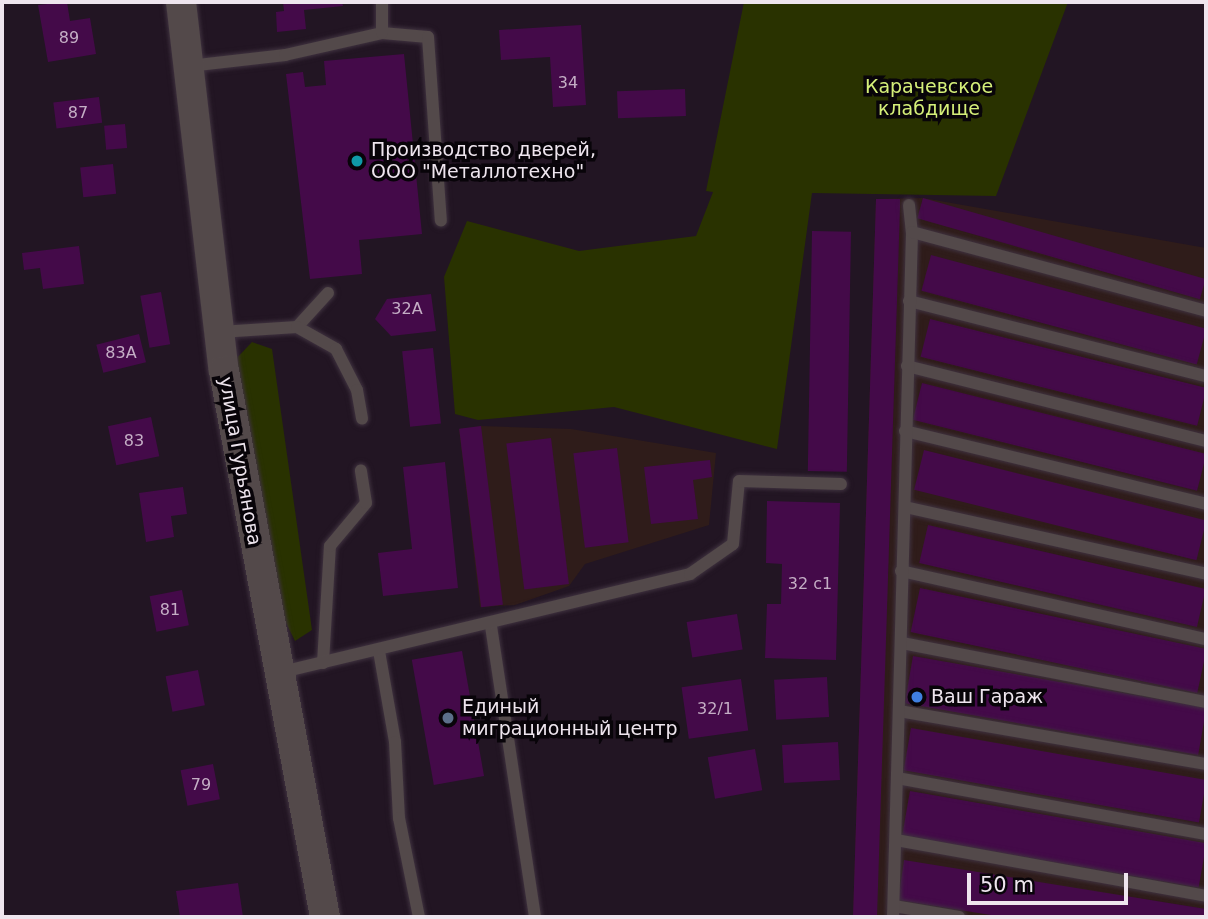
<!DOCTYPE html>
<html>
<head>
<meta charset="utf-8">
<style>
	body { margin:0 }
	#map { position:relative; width:1208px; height:919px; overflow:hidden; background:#221523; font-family:"DejaVu Sans",sans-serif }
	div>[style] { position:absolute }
	.industrial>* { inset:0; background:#2f1c1a }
	.green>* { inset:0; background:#293200 }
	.building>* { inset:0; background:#440a49; transform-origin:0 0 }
	.roads { filter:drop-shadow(0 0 2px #3f323f) drop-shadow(0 0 2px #3f323f) }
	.service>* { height:12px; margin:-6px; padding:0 6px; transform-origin:6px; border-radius:6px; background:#53494a }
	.tertiary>* { height:30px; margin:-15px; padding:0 15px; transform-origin:15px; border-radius:15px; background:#53494a }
	.dots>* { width:19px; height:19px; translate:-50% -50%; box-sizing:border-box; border:4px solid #080409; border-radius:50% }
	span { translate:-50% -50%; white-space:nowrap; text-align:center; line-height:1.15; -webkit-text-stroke:7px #080409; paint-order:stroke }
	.number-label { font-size:16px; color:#c4aec5 }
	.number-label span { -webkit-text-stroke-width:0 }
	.park-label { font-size:19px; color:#d5ef79 }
	.poi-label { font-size:19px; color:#eee5ee }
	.left { translate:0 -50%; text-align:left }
	.street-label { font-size:19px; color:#eee5ee }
	.frame { position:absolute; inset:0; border:4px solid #eee5ee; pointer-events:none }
	.scale { position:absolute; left:967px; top:873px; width:161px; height:32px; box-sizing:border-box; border:4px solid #eee5ee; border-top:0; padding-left:9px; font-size:21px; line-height:24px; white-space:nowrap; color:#eee5ee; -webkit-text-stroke:5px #080409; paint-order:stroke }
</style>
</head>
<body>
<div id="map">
	<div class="industrial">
		<i style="clip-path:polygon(923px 198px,1206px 248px,1206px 917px,853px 917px,876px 199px)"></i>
		<i style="clip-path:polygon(481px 426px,571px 429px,716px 453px,709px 525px,585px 564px,569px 586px,515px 605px,480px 607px,459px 429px)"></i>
	</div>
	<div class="green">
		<i style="clip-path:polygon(744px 2px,1068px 2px,996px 196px,812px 193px,777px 449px,614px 407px,478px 420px,455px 414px,444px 277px,467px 221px,579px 251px,696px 236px,713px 192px,706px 191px)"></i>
		<i style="clip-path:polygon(252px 342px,272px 349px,312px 630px,295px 641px,285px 621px,234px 361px)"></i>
	</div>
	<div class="building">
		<i style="clip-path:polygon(67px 2px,70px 21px,90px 18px,96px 54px,48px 62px,38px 5px)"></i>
		<i style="clip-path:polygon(283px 2px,342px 2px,343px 6px,304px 10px,306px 29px,277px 32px,276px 12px,284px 11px)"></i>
		<i style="clip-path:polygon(581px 25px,586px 105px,553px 107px,550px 57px,501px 60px,499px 30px)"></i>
		<i style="clip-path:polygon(404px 54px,422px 234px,359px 240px,362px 274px,310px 279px,286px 74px,303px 72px,305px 87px,326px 85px,324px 61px)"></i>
		<i style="left:685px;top:89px;width:27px;height:68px;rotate:88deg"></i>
		<i style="left:99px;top:97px;width:26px;height:46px;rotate:83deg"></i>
		<i style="left:125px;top:124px;width:24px;height:21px;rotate:85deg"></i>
		<i style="left:113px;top:164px;width:30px;height:33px;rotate:84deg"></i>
		<i style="left:923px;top:198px;width:294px;height:21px;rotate:16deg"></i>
		<i style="clip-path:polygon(876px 199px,900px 199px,900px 208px,877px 917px,853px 917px)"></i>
		<i style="left:812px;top:231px;width:39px;height:240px;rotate:1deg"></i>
		<i style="clip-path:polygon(79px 246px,84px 284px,43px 289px,40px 268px,24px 270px,22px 253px)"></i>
		<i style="left:931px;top:255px;width:285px;height:37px;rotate:15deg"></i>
		<i style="left:161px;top:292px;width:53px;height:21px;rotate:80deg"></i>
		<i style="clip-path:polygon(431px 294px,436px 331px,391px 336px,375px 319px,387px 299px)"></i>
		<i style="left:930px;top:319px;width:285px;height:39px;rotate:14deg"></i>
		<i style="left:139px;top:334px;width:29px;height:44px;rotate:76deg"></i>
		<i style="left:433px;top:348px;width:76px;height:31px;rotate:84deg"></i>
		<i style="left:922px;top:383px;width:293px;height:38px;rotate:14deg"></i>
		<i style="left:151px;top:417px;width:40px;height:44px;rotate:78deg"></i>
		<i style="left:481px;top:426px;width:180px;height:22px;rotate:83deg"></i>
		<i style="left:551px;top:438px;width:147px;height:45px;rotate:83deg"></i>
		<i style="left:617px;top:448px;width:95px;height:44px;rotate:83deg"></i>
		<i style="left:924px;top:450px;width:291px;height:41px;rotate:14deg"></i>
		<i style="clip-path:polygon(710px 460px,712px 477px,693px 480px,698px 519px,651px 524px,644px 467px)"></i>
		<i style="clip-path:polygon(445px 462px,458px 588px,383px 596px,378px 553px,412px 549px,403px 467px)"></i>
		<i style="clip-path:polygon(183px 487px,187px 514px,171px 516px,174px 537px,146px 542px,139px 493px)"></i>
		<i style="clip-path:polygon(767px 501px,840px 503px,836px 660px,765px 658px,767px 604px,781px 604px,782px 564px,766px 563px)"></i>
		<i style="left:928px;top:525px;width:285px;height:39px;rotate:13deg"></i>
		<i style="left:920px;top:588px;width:293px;height:45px;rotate:12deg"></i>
		<i style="left:182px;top:590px;width:36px;height:33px;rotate:79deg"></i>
		<i style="left:737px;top:614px;width:36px;height:51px;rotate:81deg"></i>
		<i style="left:462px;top:651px;width:127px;height:51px;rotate:80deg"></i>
		<i style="left:913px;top:656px;width:298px;height:48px;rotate:10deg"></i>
		<i style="left:198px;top:670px;width:36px;height:33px;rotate:79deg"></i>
		<i style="left:827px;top:677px;width:40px;height:53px;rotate:87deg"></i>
		<i style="left:741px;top:679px;width:52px;height:60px;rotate:82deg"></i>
		<i style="left:911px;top:728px;width:300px;height:43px;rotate:10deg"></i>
		<i style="left:838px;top:742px;width:38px;height:56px;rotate:87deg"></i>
		<i style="left:755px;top:749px;width:42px;height:48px;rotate:80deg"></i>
		<i style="left:213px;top:764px;width:36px;height:33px;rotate:79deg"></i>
		<i style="left:910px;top:791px;width:301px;height:45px;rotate:10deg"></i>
		<i style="clip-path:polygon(904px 860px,1206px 909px,1206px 917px,1003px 917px,898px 900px)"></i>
		<i style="clip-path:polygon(238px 883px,243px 917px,180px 917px,176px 891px)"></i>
	</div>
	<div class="roads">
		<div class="service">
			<i style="left:382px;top:33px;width:46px;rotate:5deg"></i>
			<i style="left:428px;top:37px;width:184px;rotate:86deg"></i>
			<i style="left:189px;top:66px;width:97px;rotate:-6.5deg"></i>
			<i style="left:285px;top:55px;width:99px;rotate:-12.8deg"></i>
			<i style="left:382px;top:33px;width:31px;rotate:-90deg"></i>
			<i style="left:909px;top:205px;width:27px;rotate:84deg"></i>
			<i style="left:909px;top:301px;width:306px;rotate:14.2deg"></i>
			<i style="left:297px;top:327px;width:46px;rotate:-47.6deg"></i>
			<i style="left:220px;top:332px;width:77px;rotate:-3.7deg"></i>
			<i style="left:297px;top:327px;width:45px;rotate:29.4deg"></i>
			<i style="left:336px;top:349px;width:46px;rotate:62.9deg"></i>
			<i style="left:357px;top:390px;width:29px;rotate:80deg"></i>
			<i style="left:907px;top:366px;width:308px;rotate:14.1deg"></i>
			<i style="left:905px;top:431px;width:310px;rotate:13.6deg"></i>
			<i style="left:905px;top:507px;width:308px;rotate:12.5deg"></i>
			<i style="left:901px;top:571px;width:312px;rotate:12.6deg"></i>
			<i style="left:491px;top:626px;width:294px;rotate:81.4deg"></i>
			<i style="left:902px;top:643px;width:310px;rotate:11deg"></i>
			<i style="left:379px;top:651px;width:92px;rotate:80deg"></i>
			<i style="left:395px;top:742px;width:76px;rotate:87deg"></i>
			<i style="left:399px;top:818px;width:101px;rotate:78.6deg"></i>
			<i style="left:323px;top:663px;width:117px;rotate:-86.6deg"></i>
			<i style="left:330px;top:546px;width:56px;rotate:-50.1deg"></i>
			<i style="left:366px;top:503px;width:33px;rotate:-99deg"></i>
			<i style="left:278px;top:673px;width:424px;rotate:-13.5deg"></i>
			<i style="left:690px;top:574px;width:52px;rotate:-34.9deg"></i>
			<i style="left:733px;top:544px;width:63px;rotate:-84.6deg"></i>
			<i style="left:739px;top:481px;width:102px;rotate:1.7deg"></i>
			<i style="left:899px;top:711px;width:312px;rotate:9.8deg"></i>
			<i style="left:897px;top:778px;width:314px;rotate:10.3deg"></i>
			<i style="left:896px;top:840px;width:315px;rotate:10.2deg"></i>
			<i style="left:894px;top:906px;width:66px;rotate:9.6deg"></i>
			<i style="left:893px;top:917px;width:685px;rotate:-88.41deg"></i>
			<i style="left:912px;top:232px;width:304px;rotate:15deg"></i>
		</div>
		<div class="tertiary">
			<i style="left:181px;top:2px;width:371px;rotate:83.4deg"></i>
			<i style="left:224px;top:371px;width:555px;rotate:79.52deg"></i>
		</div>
	</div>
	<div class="dots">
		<i style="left:357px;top:161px;background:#0f9aa8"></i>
		<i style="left:917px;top:697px;background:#3f7fe0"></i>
		<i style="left:448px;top:718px;background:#5c6f8a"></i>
	</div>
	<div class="number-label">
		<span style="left:69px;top:38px">89</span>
		<span style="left:568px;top:83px">34</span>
		<span style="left:78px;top:113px">87</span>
		<span style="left:407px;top:309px">32А</span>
		<span style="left:121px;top:353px">83А</span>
		<span style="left:134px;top:441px">83</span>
		<span style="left:810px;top:584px">32 с1</span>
		<span style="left:170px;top:610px">81</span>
		<span style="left:715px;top:709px">32/1</span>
		<span style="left:201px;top:785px">79</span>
	</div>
	<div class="park-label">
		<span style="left:929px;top:98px">Карачевское<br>клабдище</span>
	</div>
	<div class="poi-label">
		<span class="left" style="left:371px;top:161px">Производство дверей,<br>ООО "Металлотехно"</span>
		<span class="left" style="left:931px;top:697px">Ваш Гараж</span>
		<span class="left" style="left:462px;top:718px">Единый<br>миграционный центр</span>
	</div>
	<div class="street-label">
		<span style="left:240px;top:461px;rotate:80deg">улица Гурьянова</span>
	</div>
	<div class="frame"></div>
	<div class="scale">50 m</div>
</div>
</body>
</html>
